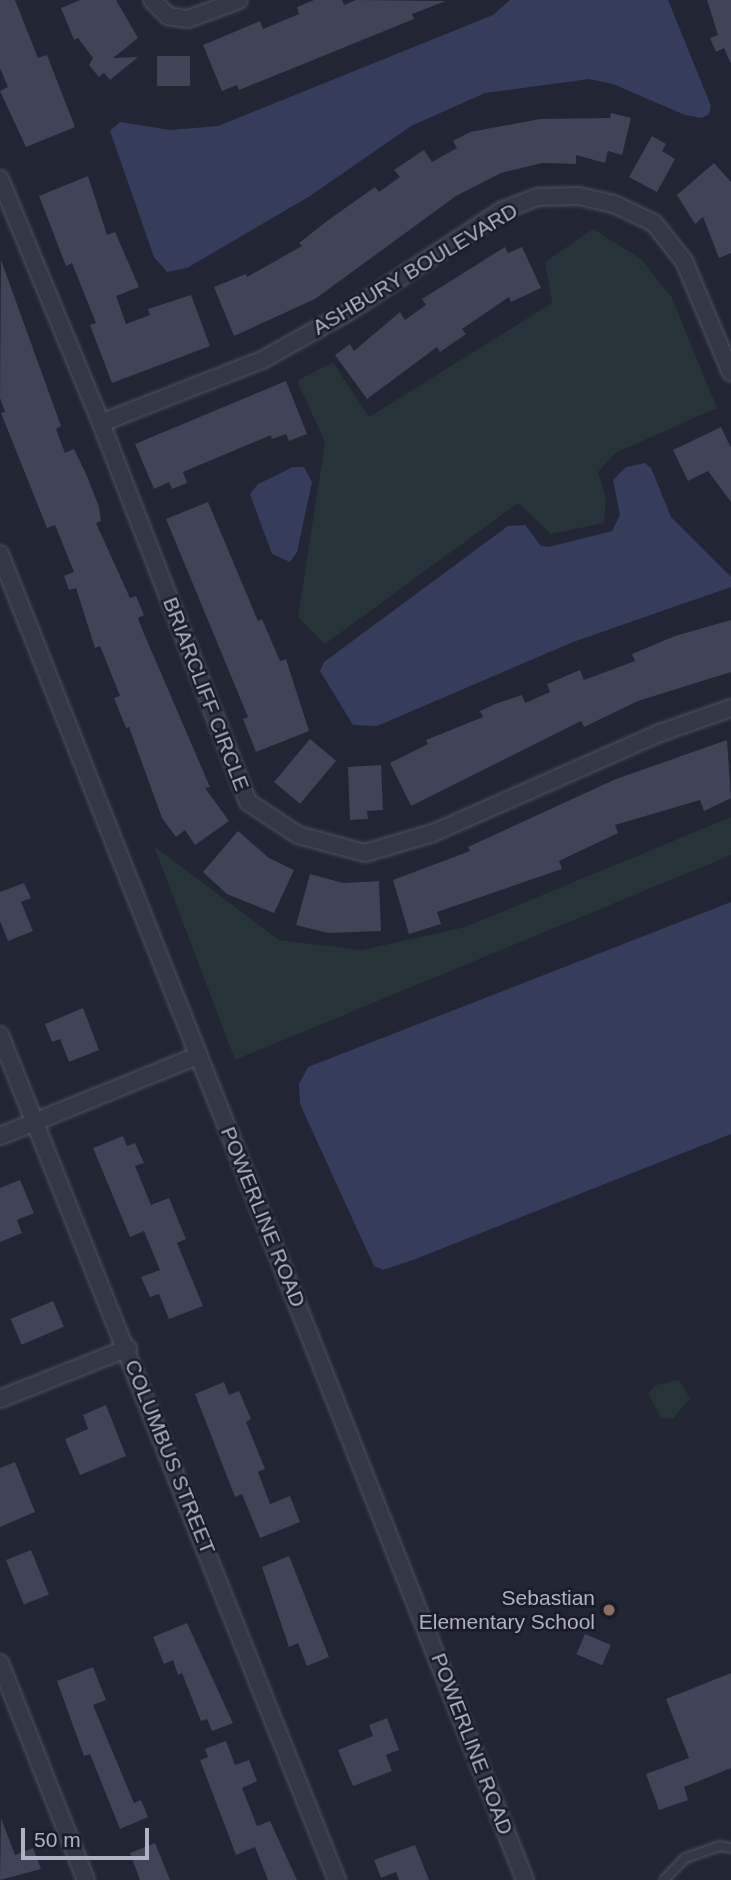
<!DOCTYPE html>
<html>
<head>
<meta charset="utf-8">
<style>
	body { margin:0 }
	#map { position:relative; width:731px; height:1880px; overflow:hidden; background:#212534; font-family:Helvetica,sans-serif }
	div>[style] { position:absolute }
	.green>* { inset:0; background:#263338 }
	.water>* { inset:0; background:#363d5a }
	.building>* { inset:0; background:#3f4457; transform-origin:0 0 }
	.roads { filter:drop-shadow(0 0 2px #4f5260) drop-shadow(0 0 2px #4f5260) }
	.lane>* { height:8px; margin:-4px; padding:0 4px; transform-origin:4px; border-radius:4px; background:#343745 }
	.street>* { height:16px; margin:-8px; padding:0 8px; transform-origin:8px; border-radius:8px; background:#343745 }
	.dots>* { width:19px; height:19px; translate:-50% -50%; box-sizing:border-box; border:4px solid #1a1d29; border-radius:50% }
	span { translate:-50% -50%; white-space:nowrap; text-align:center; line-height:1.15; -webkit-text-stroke:5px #1a1d29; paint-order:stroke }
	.street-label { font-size:21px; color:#aeb2c2 }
	.poi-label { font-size:21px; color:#aeb2c2 }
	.right { translate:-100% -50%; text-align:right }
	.scale { position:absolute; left:21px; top:1828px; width:128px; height:32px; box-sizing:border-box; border:4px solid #aeb2c2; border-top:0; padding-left:9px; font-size:21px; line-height:24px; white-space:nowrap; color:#aeb2c2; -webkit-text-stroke:5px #1a1d29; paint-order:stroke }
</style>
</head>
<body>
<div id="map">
	<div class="green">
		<i style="clip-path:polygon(593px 229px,641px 259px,672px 298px,717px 408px,615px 453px,598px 472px,606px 498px,604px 523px,551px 534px,518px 503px,325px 644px,298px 617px,325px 442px,297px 381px,333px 362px,369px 417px,552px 303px,545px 262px)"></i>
		<i style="clip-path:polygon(731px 817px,731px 855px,235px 1060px,154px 846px,279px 940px,362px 950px,465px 927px)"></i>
		<i style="clip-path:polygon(679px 1380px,690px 1398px,673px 1419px,661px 1418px,648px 1394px,656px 1385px)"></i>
	</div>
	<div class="water">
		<i style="clip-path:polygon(510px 0,668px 0,711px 106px,709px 114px,702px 118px,685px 115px,613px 84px,589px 79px,485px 93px,411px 126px,310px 196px,187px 268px,167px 272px,154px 257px,110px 131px,120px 122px,170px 130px,218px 126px,493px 15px)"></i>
		<i style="clip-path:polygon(645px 463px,651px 468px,671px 517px,731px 577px,731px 587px,573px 642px,377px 726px,353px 725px,320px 671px,324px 662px,508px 526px,525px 525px,541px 546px,549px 547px,612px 531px,620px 515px,613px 480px,626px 467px)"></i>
		<i style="clip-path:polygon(293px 467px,304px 467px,312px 482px,297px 552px,290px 562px,272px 554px,250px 494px,258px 484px)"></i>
		<i style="clip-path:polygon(731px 902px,731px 1134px,413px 1260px,383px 1270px,374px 1266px,300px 1104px,299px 1084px,308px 1067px)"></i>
	</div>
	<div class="building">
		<i style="clip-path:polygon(0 0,15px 0,38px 58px,47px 55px,75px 127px,26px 147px,0 91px,8px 87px,0 68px)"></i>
		<i style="clip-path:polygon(80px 0,116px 0,138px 38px,113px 58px,138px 57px,110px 80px,104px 73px,99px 77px,89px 65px,93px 58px,78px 38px,74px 40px,61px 8px)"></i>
		<i style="clip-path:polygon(314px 0,342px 0,344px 5px,356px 0,446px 1px,412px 14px,414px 19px,239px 90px,237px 85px,222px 91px,203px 45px,260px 21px,263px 29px,299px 14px,297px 7px)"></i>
		<i style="clip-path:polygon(707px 0,731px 0,731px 64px,724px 48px,716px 52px,710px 38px,718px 35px)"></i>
		<i style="left:190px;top:56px;width:30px;height:33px;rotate:90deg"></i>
		<i style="clip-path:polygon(611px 113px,631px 118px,622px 155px,608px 151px,605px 163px,576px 155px,576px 164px,542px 163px,501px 173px,456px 196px,315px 299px,234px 336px,214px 287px,246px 274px,247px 277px,302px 246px,299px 243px,327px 221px,375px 187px,379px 192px,400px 177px,394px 170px,424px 150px,432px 162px,457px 148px,453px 141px,470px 132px,540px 119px,610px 118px)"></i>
		<i style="clip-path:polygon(652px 136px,666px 144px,662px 151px,675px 159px,657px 192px,629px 177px)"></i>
		<i style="clip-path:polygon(714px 163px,731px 182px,731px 253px,719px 258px,703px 217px,695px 224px,677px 195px)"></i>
		<i style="clip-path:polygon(88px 176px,107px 235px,115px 232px,139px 287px,116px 296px,126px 324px,150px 315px,148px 309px,191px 295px,210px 346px,112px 383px,90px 325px,96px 323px,72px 263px,66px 266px,39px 196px)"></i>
		<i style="clip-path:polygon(505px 247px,508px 253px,522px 247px,541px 288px,511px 302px,509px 297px,462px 329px,466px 334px,440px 352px,437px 347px,367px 399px,335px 355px,350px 344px,354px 351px,400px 312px,405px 320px,426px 305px,422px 299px)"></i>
		<i style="clip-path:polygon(1px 260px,61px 426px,56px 429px,65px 453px,74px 449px,87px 476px,99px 507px,101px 521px,96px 523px,130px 598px,136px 596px,144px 615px,138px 618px,142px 629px,210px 787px,205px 788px,229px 821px,195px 845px,185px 830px,176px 837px,162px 818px,129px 727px,126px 728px,114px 698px,120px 696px,100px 646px,95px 648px,76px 588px,69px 590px,64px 576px,74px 572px,55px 525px,47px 528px,1px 413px,5px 412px,0 398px)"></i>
		<i style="clip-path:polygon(286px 381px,307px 434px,289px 441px,286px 434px,272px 439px,271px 435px,183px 472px,187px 483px,172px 489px,169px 482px,154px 489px,135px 444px)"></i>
		<i style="clip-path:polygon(721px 427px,731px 448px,731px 502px,708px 471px,688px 481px,673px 450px)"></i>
		<i style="clip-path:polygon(208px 502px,258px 621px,262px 619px,280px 661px,286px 659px,309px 731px,256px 752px,243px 719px,248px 717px,166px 519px)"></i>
		<i style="clip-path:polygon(731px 620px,731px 672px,638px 701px,584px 727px,581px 721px,411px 806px,390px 763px,428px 744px,426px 740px,483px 717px,480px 711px,495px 704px,522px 695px,525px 703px,550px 692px,547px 684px,580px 670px,584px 680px,635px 661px,632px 654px,675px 636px)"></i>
		<i style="left:310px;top:739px;width:34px;height:56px;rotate:40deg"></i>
		<i style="clip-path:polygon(727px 740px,731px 798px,704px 811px,700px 800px,615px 825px,618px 833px,559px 861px,562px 869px,437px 912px,441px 924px,409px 934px,393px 880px,470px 851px,468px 847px,616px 779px)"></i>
		<i style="clip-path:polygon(381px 765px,383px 810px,367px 811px,368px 819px,350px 820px,348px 767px)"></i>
		<i style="clip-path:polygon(238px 831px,269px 858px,294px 870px,274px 913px,227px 894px,203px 872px)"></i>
		<i style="clip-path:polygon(310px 874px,343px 883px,379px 881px,381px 931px,328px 933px,296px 925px)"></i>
		<i style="clip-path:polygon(24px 883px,31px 898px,21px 902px,33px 931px,8px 941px,0 921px,0 892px)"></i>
		<i style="clip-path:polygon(83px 1008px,99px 1050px,69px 1062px,60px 1039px,52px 1042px,45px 1024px)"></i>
		<i style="clip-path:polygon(123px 1136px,127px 1146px,135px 1143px,144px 1163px,135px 1166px,151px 1205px,169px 1198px,186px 1239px,177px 1243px,203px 1306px,169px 1319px,159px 1294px,150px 1297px,141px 1277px,160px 1270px,144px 1231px,130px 1237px,93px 1148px)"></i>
		<i style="clip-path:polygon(20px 1180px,34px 1213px,17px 1220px,22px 1233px,0 1242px,0 1188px)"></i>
		<i style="left:53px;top:1301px;width:28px;height:46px;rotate:67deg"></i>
		<i style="clip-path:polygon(224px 1382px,229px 1395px,239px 1391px,251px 1419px,246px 1422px,265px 1469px,258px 1472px,270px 1504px,290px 1496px,300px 1522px,260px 1538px,242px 1494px,235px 1497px,195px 1394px)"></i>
		<i style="clip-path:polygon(106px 1405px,126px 1456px,80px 1475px,65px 1439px,88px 1429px,83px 1415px)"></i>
		<i style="clip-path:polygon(15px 1462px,35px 1512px,0 1527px,0 1468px)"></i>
		<i style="left:31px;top:1550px;width:48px;height:27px;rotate:68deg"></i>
		<i style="clip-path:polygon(289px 1556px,329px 1657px,307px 1666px,298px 1643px,289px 1647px,262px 1567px)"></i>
		<i style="clip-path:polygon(187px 1623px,233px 1723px,212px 1731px,207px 1719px,201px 1721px,182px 1673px,178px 1675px,173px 1660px,164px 1664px,153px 1637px)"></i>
		<i style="left:585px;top:1634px;width:28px;height:22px;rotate:23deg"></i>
		<i style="clip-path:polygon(93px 1667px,106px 1700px,93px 1705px,134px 1803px,141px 1800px,148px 1817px,120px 1829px,90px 1754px,84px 1756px,57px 1681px)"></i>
		<i style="clip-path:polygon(731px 1673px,731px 1768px,684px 1787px,688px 1800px,659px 1810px,646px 1774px,689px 1758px,666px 1699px)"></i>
		<i style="clip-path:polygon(387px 1718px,399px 1750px,386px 1755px,392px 1771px,353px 1786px,338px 1750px,373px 1736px,369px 1725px)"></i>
		<i style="clip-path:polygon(226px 1741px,235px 1765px,249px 1760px,257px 1781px,242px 1788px,257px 1826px,270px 1821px,297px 1880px,268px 1880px,255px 1847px,236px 1855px,200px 1760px,208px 1757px,205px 1749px)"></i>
		<i style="clip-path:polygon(1px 1818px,15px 1855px,33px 1848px,41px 1869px,0 1880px)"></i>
		<i style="clip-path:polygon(155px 1843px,170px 1880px,140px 1880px,130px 1853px)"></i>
		<i style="clip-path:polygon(415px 1845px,429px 1880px,399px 1880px,396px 1872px,381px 1878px,374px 1860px)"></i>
	</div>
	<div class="roads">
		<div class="lane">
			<i style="left:664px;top:1880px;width:30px;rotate:-46deg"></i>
			<i style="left:685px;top:1858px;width:36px;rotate:-19deg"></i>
			<i style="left:719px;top:1846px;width:12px;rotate:9deg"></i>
		</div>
		<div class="street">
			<i style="left:152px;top:0;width:23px;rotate:45deg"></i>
			<i style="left:168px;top:16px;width:20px;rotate:9deg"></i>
			<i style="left:188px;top:19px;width:54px;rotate:-20.4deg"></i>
			<i style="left:0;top:179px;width:264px;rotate:67.5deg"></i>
			<i style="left:101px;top:423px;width:407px;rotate:68.8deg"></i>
			<i style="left:248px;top:802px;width:60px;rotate:33.4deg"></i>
			<i style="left:298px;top:835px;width:69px;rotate:15deg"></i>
			<i style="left:365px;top:853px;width:71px;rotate:-16.4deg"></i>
			<i style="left:433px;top:833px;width:248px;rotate:-23.8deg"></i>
			<i style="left:660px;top:733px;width:75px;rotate:-19.4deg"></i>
			<i style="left:101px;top:423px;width:173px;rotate:-21.4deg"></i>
			<i style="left:262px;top:360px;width:98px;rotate:-29.2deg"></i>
			<i style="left:348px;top:312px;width:183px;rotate:-33.4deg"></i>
			<i style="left:501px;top:211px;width:40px;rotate:-21deg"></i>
			<i style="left:538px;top:197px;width:41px;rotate:-1.4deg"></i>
			<i style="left:579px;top:196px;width:36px;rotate:13deg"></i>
			<i style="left:614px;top:204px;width:44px;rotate:25.4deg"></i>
			<i style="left:654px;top:223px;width:48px;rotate:51.7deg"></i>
			<i style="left:684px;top:261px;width:121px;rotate:67.2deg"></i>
			<i style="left:0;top:554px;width:1426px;rotate:68.4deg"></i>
			<i style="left:0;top:1035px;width:910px;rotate:68.26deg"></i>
			<i style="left:0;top:1136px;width:213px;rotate:-22.1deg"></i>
			<i style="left:0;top:1399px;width:138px;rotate:-21.7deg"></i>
			<i style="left:0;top:1663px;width:233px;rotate:68.4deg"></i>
		</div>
	</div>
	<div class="dots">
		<i style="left:609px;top:1610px;background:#8d6e63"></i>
	</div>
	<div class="street-label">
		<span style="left:415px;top:269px;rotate:-31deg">ASHBURY BOULEVARD</span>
		<span style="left:206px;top:694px;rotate:69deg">BRIARCLIFF CIRCLE</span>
		<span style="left:263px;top:1217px;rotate:68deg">POWERLINE ROAD</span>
		<span style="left:170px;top:1457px;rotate:68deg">COLUMBUS STREET</span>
		<span style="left:472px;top:1744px;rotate:69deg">POWERLINE ROAD</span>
	</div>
	<div class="poi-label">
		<span class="right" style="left:595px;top:1610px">Sebastian<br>Elementary School</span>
	</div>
	<div class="scale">50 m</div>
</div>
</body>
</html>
